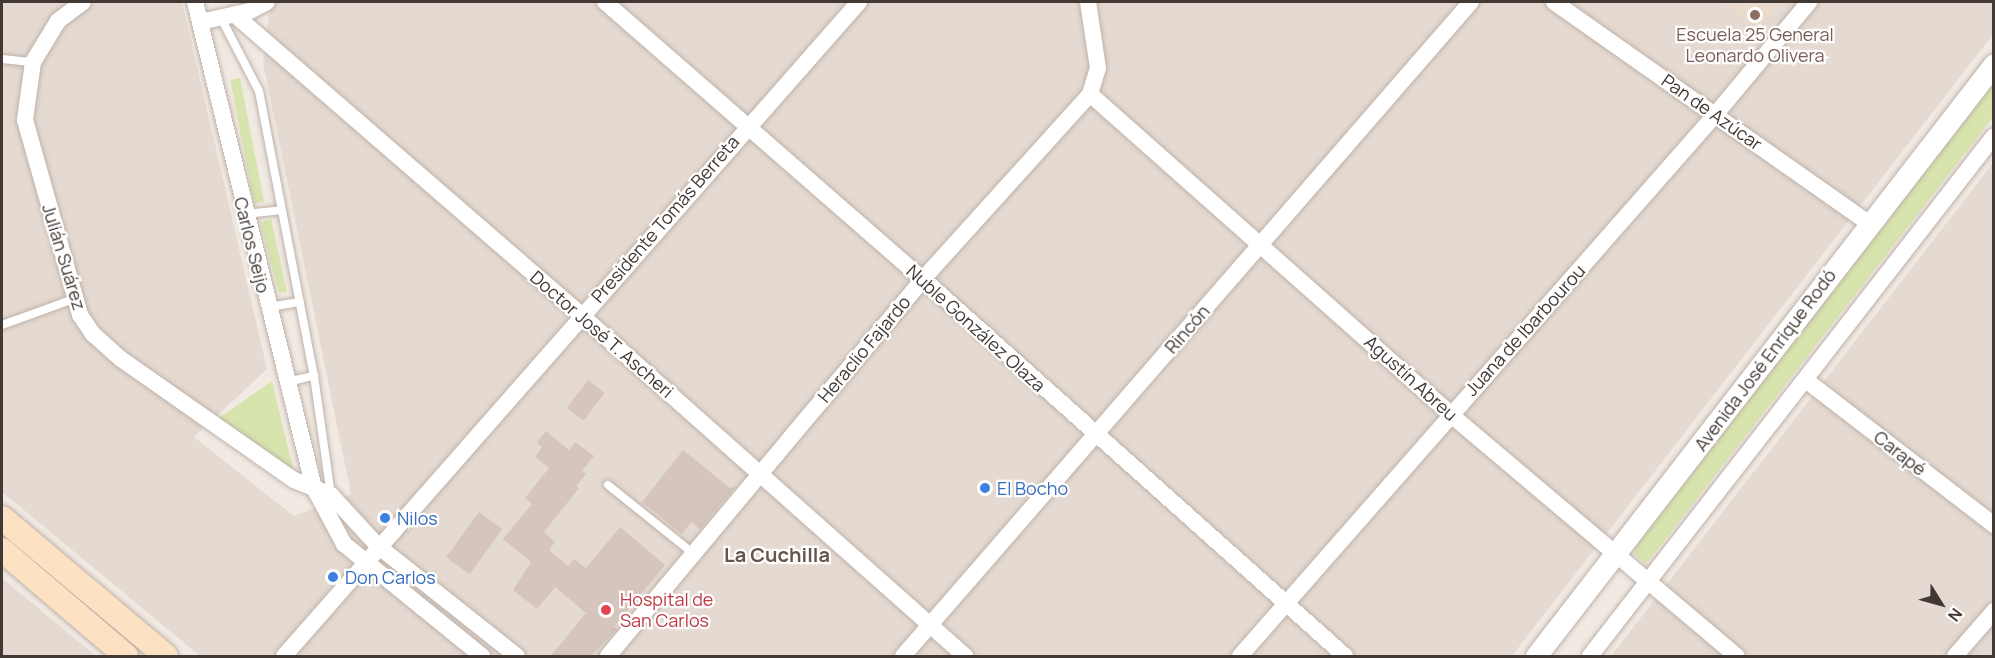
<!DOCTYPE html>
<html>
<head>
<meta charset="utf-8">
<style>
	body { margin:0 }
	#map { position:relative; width:1995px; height:658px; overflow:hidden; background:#f1eae3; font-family:Manrope,sans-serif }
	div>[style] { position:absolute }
	.residential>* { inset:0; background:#e5dad1 }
	.education>* { inset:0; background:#eadbcd }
	.green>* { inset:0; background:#d8e4ad; transform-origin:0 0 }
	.building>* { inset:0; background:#d5c5bc; transform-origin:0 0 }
	.roads { filter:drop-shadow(0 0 2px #bfb2a9) drop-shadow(0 0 2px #bfb2a9) }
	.service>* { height:8px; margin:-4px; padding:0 4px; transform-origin:4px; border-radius:4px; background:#fff }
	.minor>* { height:16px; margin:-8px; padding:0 8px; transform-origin:8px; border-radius:8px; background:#fff }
	.tertiary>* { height:21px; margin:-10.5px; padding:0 10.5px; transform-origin:10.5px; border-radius:10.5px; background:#fff }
	.secondary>* { height:24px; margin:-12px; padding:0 12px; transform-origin:12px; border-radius:12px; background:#fce1c2 }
	.dots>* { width:16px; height:16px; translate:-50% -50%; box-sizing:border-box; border:3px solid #fff; border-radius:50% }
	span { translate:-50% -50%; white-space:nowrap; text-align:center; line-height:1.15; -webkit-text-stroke:4.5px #fff; paint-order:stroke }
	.education-label { font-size:18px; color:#785e54 }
	.street-label { font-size:18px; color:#423934 }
	.shop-label { font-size:18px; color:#366cbe }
	.left { translate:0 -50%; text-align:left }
	.health-label { font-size:18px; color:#be3a42 }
	.neighbourhood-label { font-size:20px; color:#65554b; font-weight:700 }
	.frame { position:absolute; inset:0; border:3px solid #423934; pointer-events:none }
	.north { position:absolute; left:1911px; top:574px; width:60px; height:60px; -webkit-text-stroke:4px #fff; paint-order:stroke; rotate:127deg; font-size:16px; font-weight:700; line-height:24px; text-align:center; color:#423934 }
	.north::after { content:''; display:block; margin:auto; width:21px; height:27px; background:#423934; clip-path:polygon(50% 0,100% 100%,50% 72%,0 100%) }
</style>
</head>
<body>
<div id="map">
	<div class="residential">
		<i style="clip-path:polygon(2px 2px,182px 2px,267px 369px,194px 437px,294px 516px,351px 494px,263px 63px,271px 2px,1993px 2px,1994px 33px,1512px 656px,200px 656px,2px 492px)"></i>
		<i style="clip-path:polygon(1993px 163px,1993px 656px,1611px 656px)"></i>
		<i style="clip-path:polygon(2px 578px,96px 656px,2px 656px)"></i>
	</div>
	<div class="education">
		<i style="clip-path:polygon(1721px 2px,1781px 2px,1759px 28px)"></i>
	</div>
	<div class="green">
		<i style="left:240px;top:78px;width:126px;height:10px;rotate:79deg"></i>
		<i style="clip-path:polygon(1993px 83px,1993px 117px,1646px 564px,1635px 555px,1634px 548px)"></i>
		<i style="clip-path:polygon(271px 219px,287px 292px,279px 293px,260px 222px)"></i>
		<i style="clip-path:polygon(272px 381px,293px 469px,216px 420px)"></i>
	</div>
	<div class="building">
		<i style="left:588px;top:380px;width:21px;height:35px;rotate:37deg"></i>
		<i style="clip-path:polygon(546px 431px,569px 450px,575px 442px,594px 456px,582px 471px,586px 474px,576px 486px,579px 488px,544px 532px,555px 542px,549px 550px,568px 566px,574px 559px,586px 568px,620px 527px,665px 565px,614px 627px,617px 629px,590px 657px,550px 657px,586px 613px,555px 587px,537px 609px,513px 590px,531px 562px,503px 539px,532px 504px,525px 498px,549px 468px,535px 457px,542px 447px,537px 442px)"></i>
		<i style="clip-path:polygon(683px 450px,730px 488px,736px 486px,700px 529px,691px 522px,682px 534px,642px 502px)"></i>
		<i style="left:479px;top:512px;width:29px;height:56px;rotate:36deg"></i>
	</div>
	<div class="roads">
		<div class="service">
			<i style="left:221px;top:18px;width:82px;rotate:62.5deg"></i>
			<i style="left:259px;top:91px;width:290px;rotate:79.1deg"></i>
			<i style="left:314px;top:376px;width:120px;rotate:81.9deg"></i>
			<i style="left:2px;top:59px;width:31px;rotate:6deg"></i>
			<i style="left:245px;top:214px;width:37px;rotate:-6deg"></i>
			<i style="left:268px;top:307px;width:32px;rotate:-9deg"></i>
			<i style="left:2px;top:325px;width:77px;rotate:-19.9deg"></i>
			<i style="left:287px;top:382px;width:28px;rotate:-13deg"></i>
			<i style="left:608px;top:485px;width:110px;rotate:38.7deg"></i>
		</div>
		<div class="minor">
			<i style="left:83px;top:2px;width:31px;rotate:143deg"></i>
			<i style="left:58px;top:21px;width:48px;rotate:121.4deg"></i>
			<i style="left:33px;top:62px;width:59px;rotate:97.9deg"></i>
			<i style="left:25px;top:120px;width:203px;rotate:74.2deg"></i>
			<i style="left:80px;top:315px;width:23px;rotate:56deg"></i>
			<i style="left:93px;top:334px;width:38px;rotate:42deg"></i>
			<i style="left:121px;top:359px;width:211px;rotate:35deg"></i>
			<i style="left:294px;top:480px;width:40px;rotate:22deg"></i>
			<i style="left:331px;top:495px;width:69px;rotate:47.3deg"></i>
			<i style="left:378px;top:546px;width:177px;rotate:38.4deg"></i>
			<i style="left:195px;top:2px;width:500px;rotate:76.24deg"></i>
			<i style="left:314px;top:488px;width:64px;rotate:61.8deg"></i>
			<i style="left:344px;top:544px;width:178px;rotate:39.1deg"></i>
			<i style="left:605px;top:2px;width:422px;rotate:41.1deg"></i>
			<i style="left:923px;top:279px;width:566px;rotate:41.78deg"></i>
			<i style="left:1554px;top:2px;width:385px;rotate:35.1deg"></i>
			<i style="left:235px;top:15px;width:458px;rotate:40.9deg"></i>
			<i style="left:581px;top:315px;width:514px;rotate:41.61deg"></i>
			<i style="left:200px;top:22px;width:51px;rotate:-12.4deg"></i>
			<i style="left:250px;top:11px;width:19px;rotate:-28deg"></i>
			<i style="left:1090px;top:94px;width:482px;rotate:41.6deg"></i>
			<i style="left:1450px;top:414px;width:375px;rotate:40.2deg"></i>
			<i style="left:1807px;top:381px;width:236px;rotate:37.6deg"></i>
			<i style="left:284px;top:656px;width:871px;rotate:-48.68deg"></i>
			<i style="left:608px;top:656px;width:491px;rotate:-50.1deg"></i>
			<i style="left:923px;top:279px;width:249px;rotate:-47.9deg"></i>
			<i style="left:1090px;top:94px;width:27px;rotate:-73deg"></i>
			<i style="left:1098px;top:68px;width:67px;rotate:-98.6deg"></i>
			<i style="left:903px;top:656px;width:866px;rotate:-49.03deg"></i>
			<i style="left:1240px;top:656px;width:720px;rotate:-48.72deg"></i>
			<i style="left:1715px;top:115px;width:147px;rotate:-50.2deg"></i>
			<i style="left:1590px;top:656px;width:658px;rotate:-52.16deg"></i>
			<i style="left:1955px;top:656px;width:60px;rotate:-49.1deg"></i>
		</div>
		<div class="tertiary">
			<i style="left:1536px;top:656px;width:748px;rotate:-52.27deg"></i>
		</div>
		<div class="secondary">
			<i style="left:2px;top:518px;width:214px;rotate:40.1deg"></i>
			<i style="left:2px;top:550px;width:163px;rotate:40.5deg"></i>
		</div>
	</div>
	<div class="dots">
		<i style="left:1755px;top:15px;background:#8d6e63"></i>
		<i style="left:985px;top:488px;background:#3f7fe0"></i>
		<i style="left:385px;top:518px;background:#3f7fe0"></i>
		<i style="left:333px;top:577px;background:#3f7fe0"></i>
		<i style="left:606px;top:610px;background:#e0444e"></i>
	</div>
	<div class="education-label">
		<span style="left:1755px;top:45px">Escuela 25 General<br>Leonardo Olivera</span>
	</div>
	<div class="street-label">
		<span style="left:1712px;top:112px;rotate:35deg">Pan de Azúcar</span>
		<span style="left:665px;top:219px;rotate:-49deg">Presidente Tomás Berreta</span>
		<span style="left:252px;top:245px;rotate:76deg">Carlos Seijo</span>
		<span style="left:64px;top:257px;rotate:73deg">Julián Suárez</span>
		<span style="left:976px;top:328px;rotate:42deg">Nuble González Olaza</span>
		<span style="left:1187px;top:329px;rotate:-49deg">Rincón</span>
		<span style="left:1525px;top:330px;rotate:-48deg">Juana de Ibarbourou</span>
		<span style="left:602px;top:334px;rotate:41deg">Doctor José T. Ascheri</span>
		<span style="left:864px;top:349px;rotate:-50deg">Heraclio Fajardo</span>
		<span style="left:1765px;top:360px;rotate:-53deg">Avenida José Enrique Rodó</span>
		<span style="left:1411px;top:378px;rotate:42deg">Agustín Abreu</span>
		<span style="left:1900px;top:453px;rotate:38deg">Carapé</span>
	</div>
	<div class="shop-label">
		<span class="left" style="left:997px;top:488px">El Bocho</span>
		<span class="left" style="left:397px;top:518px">Nilos</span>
		<span class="left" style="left:345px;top:577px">Don Carlos</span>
	</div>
	<div class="health-label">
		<span class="left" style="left:620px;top:610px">Hospital de<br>San Carlos</span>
	</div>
	<div class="neighbourhood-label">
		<span style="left:777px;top:554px">La Cuchilla</span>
	</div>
	<div class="frame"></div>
	<div class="north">N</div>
</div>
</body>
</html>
